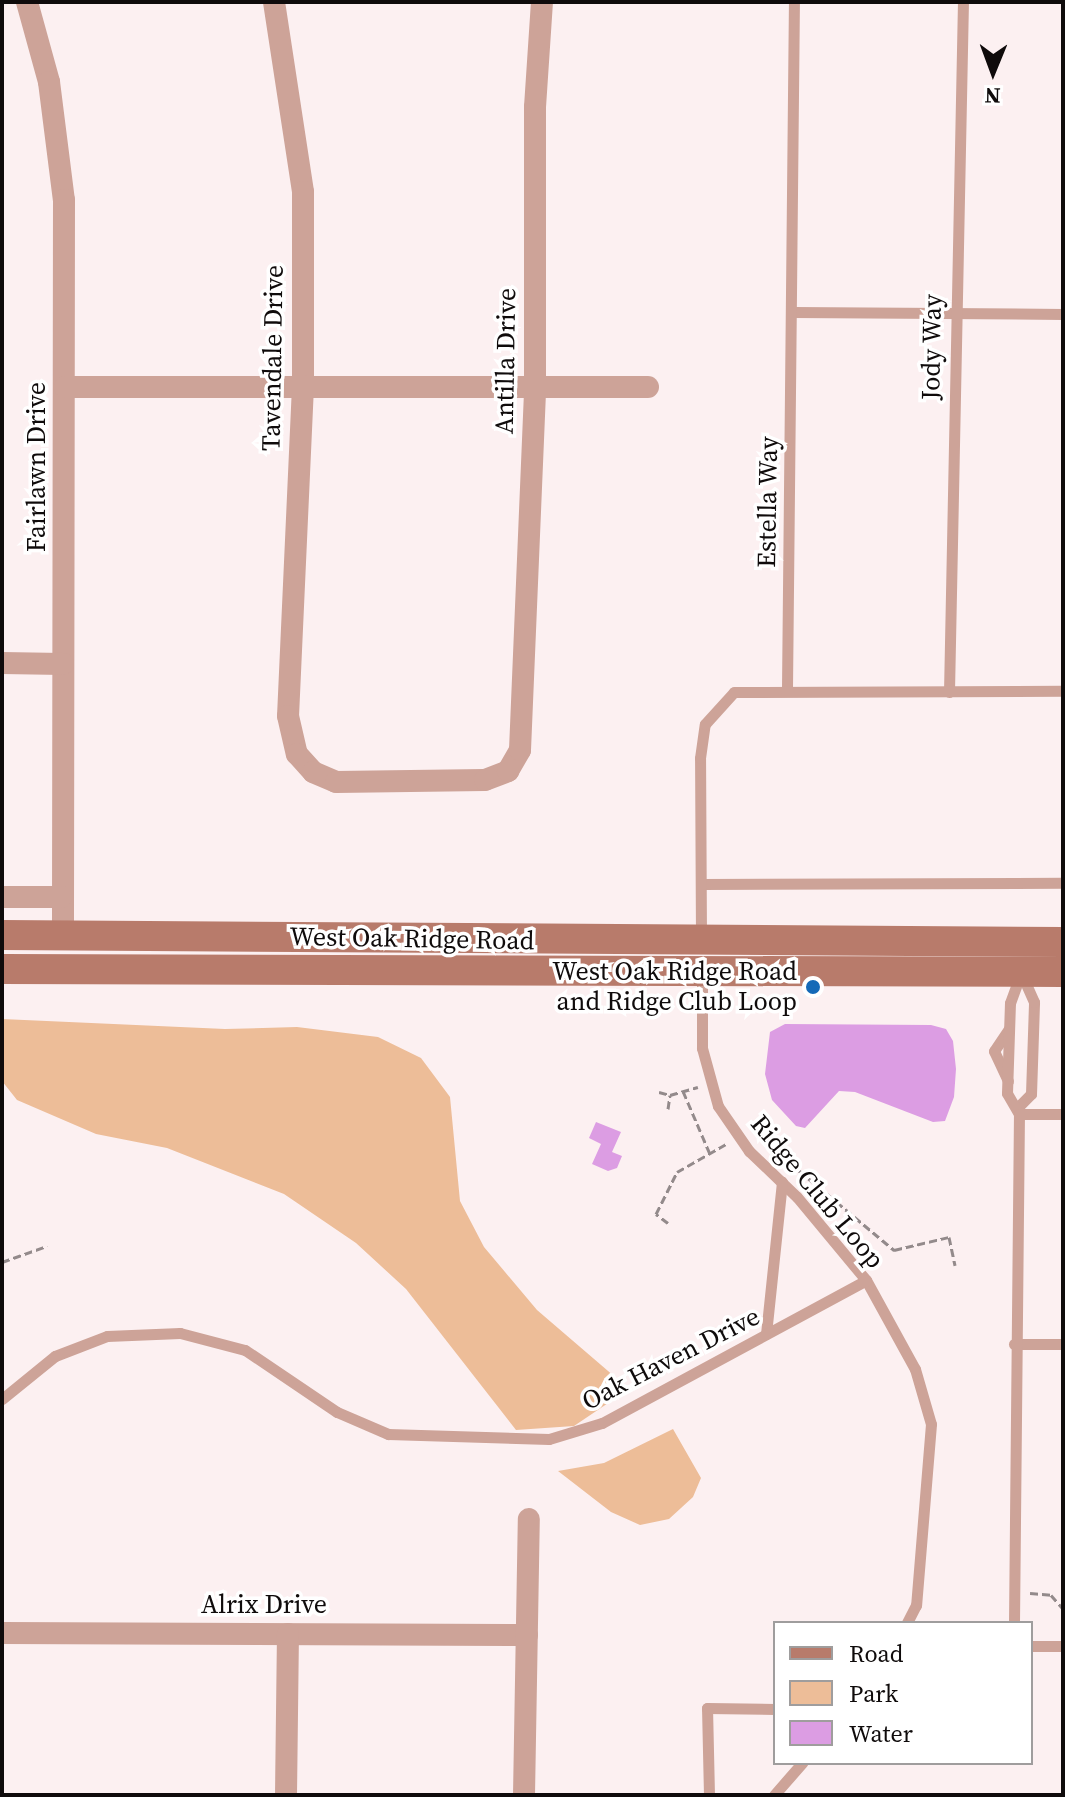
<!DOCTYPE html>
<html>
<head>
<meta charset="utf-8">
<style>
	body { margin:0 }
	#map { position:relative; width:1065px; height:1797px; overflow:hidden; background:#fcf0f1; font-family:"Source Serif 4",serif }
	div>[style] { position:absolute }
	.green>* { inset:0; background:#edbd98 }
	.water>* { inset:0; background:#dc9de3 }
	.path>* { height:3px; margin-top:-1.5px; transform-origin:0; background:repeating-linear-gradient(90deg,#938a8b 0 8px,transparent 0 12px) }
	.lane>* { height:11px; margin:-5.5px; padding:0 5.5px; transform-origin:5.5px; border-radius:5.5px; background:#cda398 }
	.street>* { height:22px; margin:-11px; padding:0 11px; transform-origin:11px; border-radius:11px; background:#cda398 }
	.secondary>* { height:30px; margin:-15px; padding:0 15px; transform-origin:15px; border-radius:15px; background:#b87b6b }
	.dots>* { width:22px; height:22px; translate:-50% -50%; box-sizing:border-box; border:4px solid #fff; border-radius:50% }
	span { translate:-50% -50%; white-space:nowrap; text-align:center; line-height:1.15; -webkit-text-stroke:7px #fff; paint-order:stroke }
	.street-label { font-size:26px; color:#0f0b0b }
	.poi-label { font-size:26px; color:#0f0b0b }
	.right { translate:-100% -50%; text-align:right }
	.frame { position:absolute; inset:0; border:4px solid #0f0b0b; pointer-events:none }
	.legend { position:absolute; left:773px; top:1621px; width:260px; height:144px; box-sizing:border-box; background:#fff; border:2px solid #9f9d9d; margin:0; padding:10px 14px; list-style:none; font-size:24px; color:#0f0b0b }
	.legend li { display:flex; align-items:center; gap:16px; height:40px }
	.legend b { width:40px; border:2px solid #9f9d9d }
	.north { position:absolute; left:953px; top:32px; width:80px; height:80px; -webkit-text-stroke:6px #fff; paint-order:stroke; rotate:181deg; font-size:22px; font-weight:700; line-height:32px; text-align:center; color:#0f0b0b }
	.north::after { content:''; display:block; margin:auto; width:28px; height:36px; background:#0f0b0b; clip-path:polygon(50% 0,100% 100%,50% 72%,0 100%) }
</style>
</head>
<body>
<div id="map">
	<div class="green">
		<i style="clip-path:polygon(2px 1019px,225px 1029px,297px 1027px,378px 1037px,421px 1058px,450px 1097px,460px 1201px,484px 1247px,537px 1310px,629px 1389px,574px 1426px,516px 1430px,406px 1289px,356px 1243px,284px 1194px,167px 1148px,96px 1134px,17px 1100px,2px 1081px)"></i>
		<i style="clip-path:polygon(673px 1429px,701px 1478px,693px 1497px,669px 1519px,640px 1525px,611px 1512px,558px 1471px,604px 1463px)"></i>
	</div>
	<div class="water">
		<i style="clip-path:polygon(785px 1024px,931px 1025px,946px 1029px,953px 1041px,956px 1069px,954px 1097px,945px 1121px,933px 1122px,855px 1092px,839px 1091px,805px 1128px,796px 1126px,772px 1100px,765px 1074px,770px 1032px)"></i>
		<i style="clip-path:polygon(596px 1122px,621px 1132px,612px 1152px,622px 1156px,617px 1168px,608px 1171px,592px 1164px,601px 1144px,589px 1138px)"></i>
	</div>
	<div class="path">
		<i style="left:683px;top:1091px;width:69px;rotate:66.8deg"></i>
		<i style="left:659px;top:1092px;width:11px;rotate:15deg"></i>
		<i style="left:670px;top:1095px;width:29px;rotate:-16deg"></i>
		<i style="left:668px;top:1109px;width:14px;rotate:-82deg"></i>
		<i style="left:787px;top:1166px;width:4px;rotate:-45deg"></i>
		<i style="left:790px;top:1163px;width:136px;rotate:39.9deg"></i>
		<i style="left:894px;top:1250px;width:57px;rotate:-13.3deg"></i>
		<i style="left:949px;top:1237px;width:29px;rotate:78deg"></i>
		<i style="left:668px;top:1223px;width:15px;rotate:-143deg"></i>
		<i style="left:656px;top:1214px;width:47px;rotate:-63.4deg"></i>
		<i style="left:677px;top:1172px;width:56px;rotate:-29.7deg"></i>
		<i style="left:2px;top:1262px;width:48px;rotate:-19.6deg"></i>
		<i style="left:1030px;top:1593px;width:21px;rotate:5deg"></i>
		<i style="left:1051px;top:1595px;width:18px;rotate:49deg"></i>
	</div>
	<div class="lane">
		<i style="left:793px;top:312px;width:270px;rotate:0.4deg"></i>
		<i style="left:787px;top:688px;width:686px;rotate:-89.42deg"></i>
		<i style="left:949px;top:692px;width:690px;rotate:-88.84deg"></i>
		<i style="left:702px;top:884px;width:361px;rotate:-0.2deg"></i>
		<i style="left:701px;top:938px;width:180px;rotate:-90.3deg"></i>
		<i style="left:700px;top:758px;width:34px;rotate:-82deg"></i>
		<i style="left:705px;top:724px;width:43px;rotate:-47.8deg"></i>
		<i style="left:734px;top:692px;width:329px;rotate:-0.2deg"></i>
		<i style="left:702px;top:972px;width:76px;rotate:90deg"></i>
		<i style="left:702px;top:1048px;width:60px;rotate:74.6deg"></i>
		<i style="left:718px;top:1106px;width:55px;rotate:55.4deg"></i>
		<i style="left:749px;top:1151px;width:66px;rotate:43.8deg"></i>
		<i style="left:797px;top:1197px;width:108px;rotate:50.3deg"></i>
		<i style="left:866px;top:1280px;width:102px;rotate:61.2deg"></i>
		<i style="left:915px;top:1369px;width:57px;rotate:73.8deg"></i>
		<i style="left:931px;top:1424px;width:182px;rotate:94.7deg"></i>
		<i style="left:916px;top:1605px;width:20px;rotate:117deg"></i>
		<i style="left:1008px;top:1081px;width:33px;rotate:-115deg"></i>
		<i style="left:994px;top:1051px;width:27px;rotate:-56deg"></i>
		<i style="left:1019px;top:1106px;width:17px;rotate:-45deg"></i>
		<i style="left:1031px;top:1094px;width:92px;rotate:-88.1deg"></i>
		<i style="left:1034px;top:1002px;width:30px;rotate:-114deg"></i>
		<i style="left:1019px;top:1114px;width:24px;rotate:-120deg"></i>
		<i style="left:1007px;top:1093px;width:90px;rotate:-88.1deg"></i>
		<i style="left:1010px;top:1003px;width:33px;rotate:-70deg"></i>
		<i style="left:766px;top:1334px;width:153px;rotate:-84deg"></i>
		<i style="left:1014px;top:1344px;width:49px"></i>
		<i style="left:2px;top:1399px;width:68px;rotate:-39.1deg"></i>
		<i style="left:55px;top:1356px;width:56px;rotate:-21deg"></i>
		<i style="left:107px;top:1336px;width:73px;rotate:-2.4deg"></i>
		<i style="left:180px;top:1333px;width:67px;rotate:14.7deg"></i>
		<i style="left:245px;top:1350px;width:111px;rotate:34deg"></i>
		<i style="left:337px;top:1412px;width:56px;rotate:23.3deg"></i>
		<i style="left:388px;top:1434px;width:161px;rotate:1.8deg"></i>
		<i style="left:549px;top:1439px;width:55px;rotate:-16.8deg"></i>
		<i style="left:602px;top:1423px;width:300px;rotate:-28.4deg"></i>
		<i style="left:1014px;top:1623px;width:509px;rotate:-89.44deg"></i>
		<i style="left:1019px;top:1114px;width:44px"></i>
		<i style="left:1031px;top:1646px;width:32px"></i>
		<i style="left:709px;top:1795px;width:87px;rotate:-91.3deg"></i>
		<i style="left:707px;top:1708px;width:68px;rotate:0.8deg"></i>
		<i style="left:774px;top:1795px;width:43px;rotate:-48.8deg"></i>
	</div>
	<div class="street">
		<i style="left:27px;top:2px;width:83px;rotate:74.6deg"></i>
		<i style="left:49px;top:82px;width:119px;rotate:82.8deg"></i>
		<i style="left:64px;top:200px;width:736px;rotate:90.08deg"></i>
		<i style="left:274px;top:2px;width:192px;rotate:81.3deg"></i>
		<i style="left:303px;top:192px;width:194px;rotate:90deg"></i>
		<i style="left:303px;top:386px;width:330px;rotate:92.6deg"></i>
		<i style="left:288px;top:716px;width:39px;rotate:77deg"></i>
		<i style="left:297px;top:754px;width:24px;rotate:48deg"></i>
		<i style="left:313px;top:772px;width:25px;rotate:23deg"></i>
		<i style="left:336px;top:782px;width:149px;rotate:-0.8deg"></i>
		<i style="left:485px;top:780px;width:25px;rotate:-21deg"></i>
		<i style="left:508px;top:771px;width:24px;rotate:-60deg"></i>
		<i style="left:520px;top:750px;width:364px;rotate:-87.6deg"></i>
		<i style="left:535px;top:386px;width:279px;rotate:-90deg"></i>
		<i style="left:535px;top:107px;width:105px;rotate:-86.2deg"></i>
		<i style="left:65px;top:387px;width:583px"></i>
		<i style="left:2px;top:663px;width:61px;rotate:0.9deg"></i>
		<i style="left:2px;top:897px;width:59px"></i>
		<i style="left:2px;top:1633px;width:525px;rotate:0.22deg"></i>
		<i style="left:286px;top:1795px;width:161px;rotate:-89.3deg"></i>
		<i style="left:524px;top:1795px;width:276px;rotate:-89deg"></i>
	</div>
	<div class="secondary">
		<i style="left:2px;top:935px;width:1061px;rotate:0.38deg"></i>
		<i style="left:2px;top:969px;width:1061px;rotate:0.16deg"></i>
	</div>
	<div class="dots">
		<i style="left:813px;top:987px;background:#1569b7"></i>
	</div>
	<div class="street-label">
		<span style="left:932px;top:347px;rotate:-89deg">Jody Way</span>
		<span style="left:273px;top:358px;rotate:-89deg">Tavendale Drive</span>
		<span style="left:506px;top:361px;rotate:-89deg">Antilla Drive</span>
		<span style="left:37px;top:467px;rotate:-90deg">Fairlawn Drive</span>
		<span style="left:768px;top:502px;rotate:-89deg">Estella Way</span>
		<span style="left:412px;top:939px;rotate:1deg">West Oak Ridge Road</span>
		<span style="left:817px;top:1192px;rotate:50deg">Ridge Club Loop</span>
		<span style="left:671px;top:1359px;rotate:-27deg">Oak Haven Drive</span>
		<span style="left:264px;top:1605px">Alrix Drive</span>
	</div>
	<div class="poi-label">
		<span class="right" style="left:797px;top:987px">West Oak Ridge Road<br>and Ridge Club Loop</span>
	</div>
	<div class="frame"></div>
	<ul class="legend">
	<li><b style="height:10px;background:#b87b6b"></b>Road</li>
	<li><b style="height:22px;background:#edbd98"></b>Park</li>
	<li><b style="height:22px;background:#dc9de3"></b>Water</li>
	</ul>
	<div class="north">N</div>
</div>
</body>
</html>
